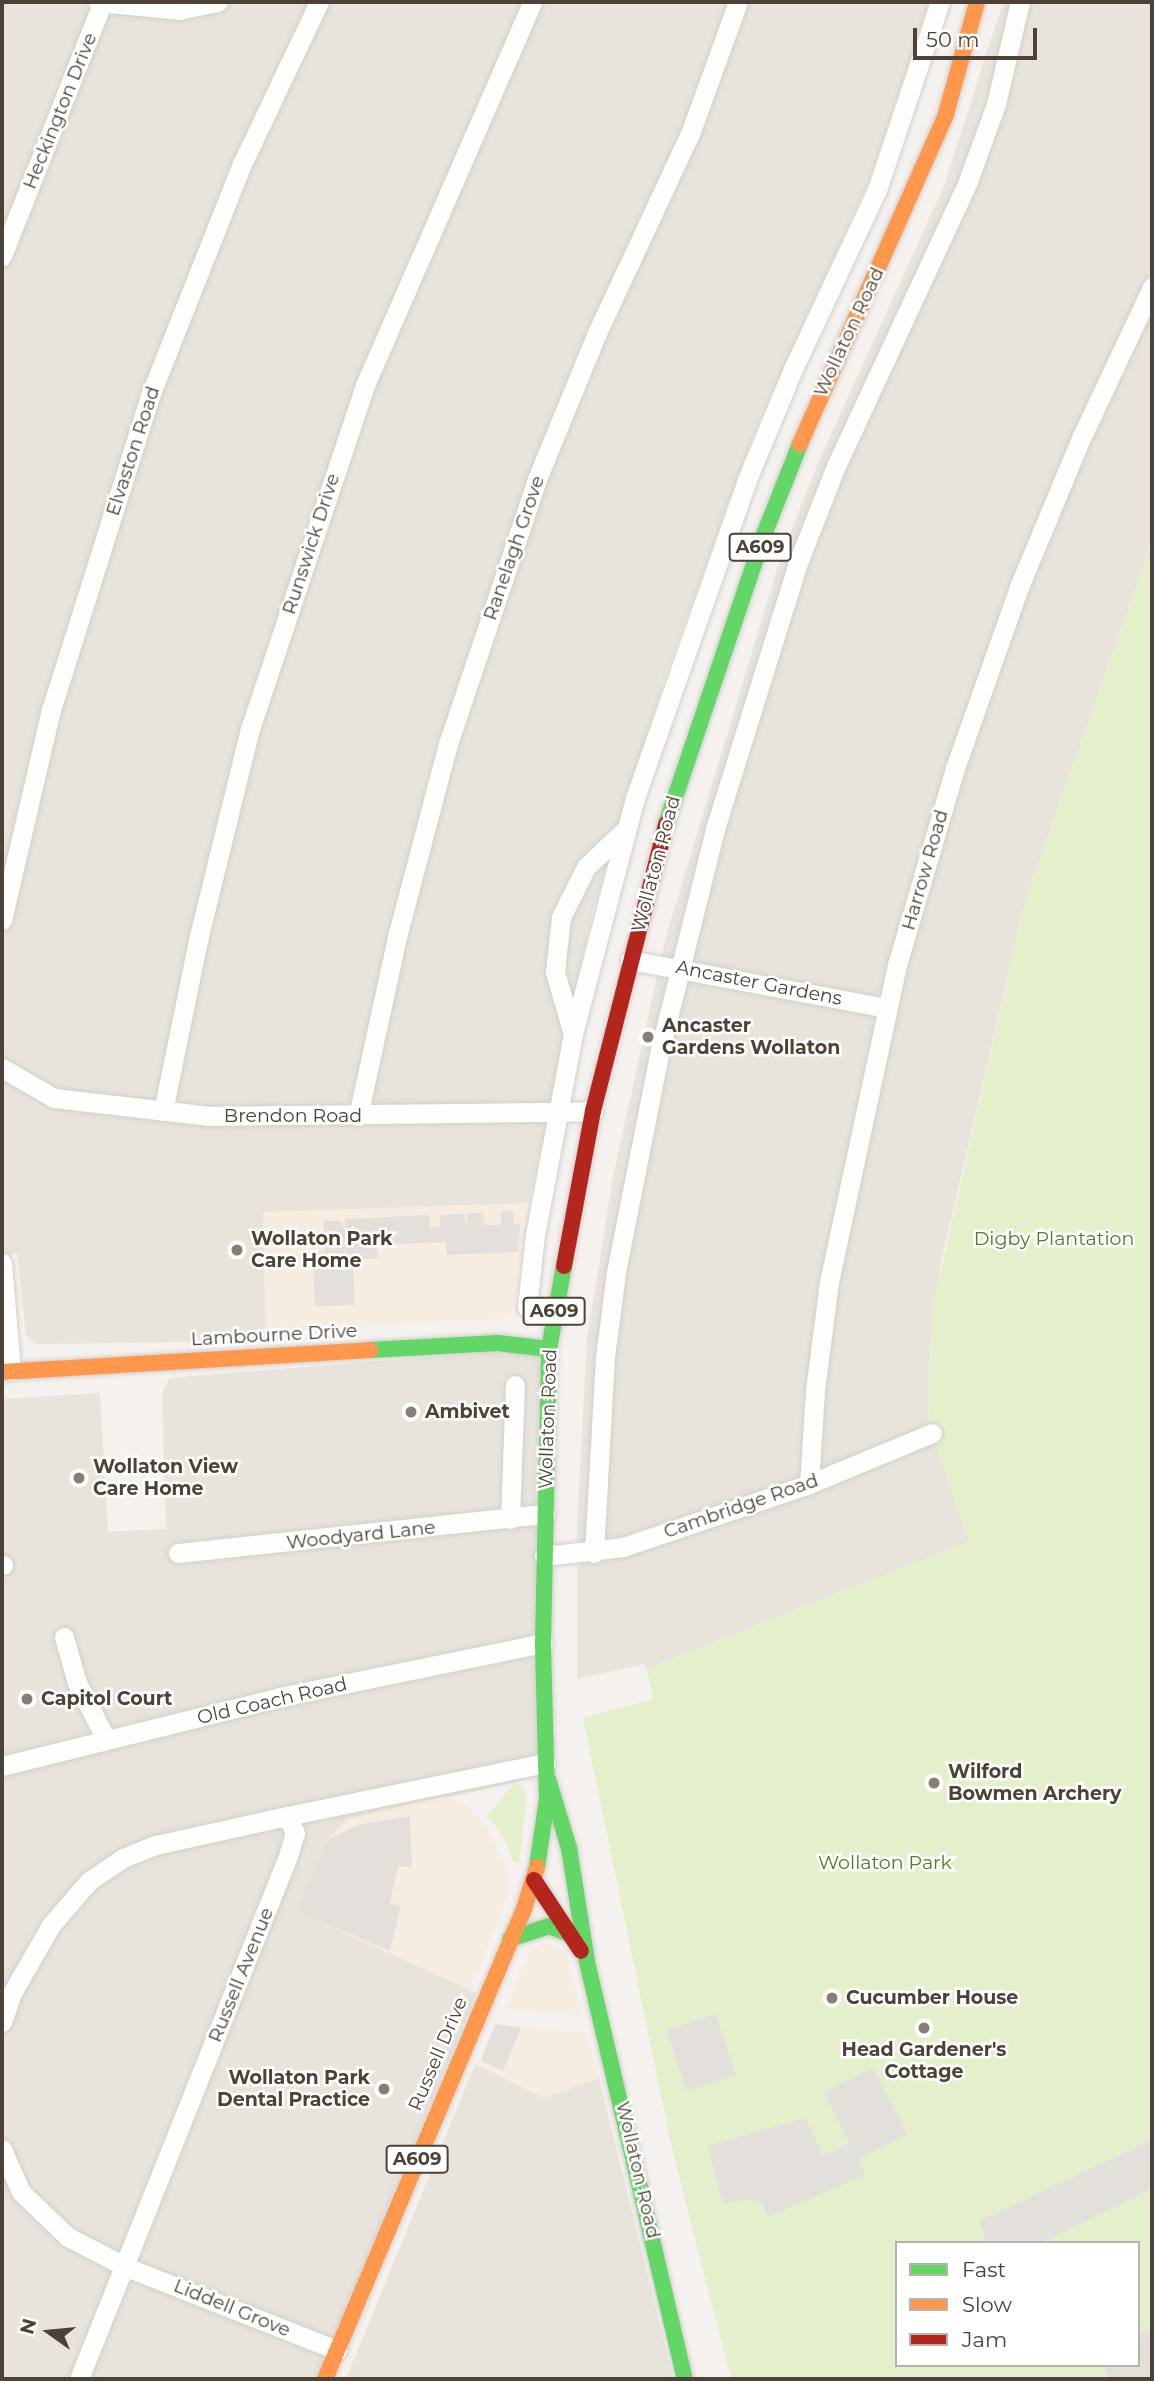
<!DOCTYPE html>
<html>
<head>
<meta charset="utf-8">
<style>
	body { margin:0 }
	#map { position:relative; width:1154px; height:2381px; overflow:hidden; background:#f4f1ee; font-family:Montserrat,sans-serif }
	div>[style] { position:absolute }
	.residential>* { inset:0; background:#e8e3db }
	.commercial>* { inset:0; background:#f7ece0 }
	.green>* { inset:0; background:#e4f0cb }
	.parking>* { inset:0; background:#e3e0dc; transform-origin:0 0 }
	.roads { filter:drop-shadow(0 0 2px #d2cfcb) drop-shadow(0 0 2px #d2cfcb) }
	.street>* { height:19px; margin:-9.5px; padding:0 9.5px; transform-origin:9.5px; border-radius:9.5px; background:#fdfdfc }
	.fast>* { height:16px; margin:-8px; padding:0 8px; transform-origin:8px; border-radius:8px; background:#63d668 }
	.slow>* { height:16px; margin:-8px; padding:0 8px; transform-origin:8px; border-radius:8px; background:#ff974d }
	.jam>* { height:16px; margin:-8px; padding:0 8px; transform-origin:8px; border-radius:8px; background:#b3261e }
	.dots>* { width:19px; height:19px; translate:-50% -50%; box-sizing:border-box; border:4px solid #fff; border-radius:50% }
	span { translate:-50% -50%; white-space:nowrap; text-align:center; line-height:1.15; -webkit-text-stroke:5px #fff; paint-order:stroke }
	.shield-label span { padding:2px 5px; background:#fff; border:2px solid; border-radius:5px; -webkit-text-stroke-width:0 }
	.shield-label { font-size:18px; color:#4c4237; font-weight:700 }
	.street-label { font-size:19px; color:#4c4237 }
	.poi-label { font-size:19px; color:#4c4237; font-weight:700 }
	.left { translate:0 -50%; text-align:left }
	.right { translate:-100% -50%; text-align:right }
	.park-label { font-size:19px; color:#4c8021 }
	.frame { position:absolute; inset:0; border:4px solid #4c4237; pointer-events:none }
	.legend { position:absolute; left:895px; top:2241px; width:245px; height:126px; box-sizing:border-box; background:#fff; border:2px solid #b7b3af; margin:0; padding:9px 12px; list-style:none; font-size:21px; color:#4c4237 }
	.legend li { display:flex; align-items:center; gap:14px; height:35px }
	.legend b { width:35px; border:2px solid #b7b3af }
	.north { position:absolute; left:14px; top:2297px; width:70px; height:70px; -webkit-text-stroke:5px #fff; paint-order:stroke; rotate:285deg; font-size:19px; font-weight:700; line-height:28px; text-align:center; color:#4c4237 }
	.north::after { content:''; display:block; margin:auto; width:24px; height:32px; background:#4c4237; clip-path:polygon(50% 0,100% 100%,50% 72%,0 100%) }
	.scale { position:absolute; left:913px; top:28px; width:124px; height:32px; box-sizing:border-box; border:4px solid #4c4237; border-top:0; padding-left:9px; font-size:21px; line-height:24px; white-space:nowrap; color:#4c4237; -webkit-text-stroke:5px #fff; paint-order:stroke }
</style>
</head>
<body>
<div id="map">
	<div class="residential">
		<i style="clip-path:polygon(2px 2px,929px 2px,869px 180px,757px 426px,666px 673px,592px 913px,529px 1203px,263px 1212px,266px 1332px,186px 1342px,36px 1344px,26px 1335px,17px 1254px,2px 1254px)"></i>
		<i style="clip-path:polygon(1003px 2px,1152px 2px,1152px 542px,1026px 898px,941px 1262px,930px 1353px,928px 1422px,970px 1541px,647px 1669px,644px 1664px,577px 1679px,577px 1528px,587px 1338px,613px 1177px,665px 940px,780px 559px,817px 465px,944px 186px)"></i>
		<i style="clip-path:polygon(545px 1348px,544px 1776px,347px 1819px,296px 1910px,477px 1993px,316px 2379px,2px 2379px,2px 1399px,100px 1393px,108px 1532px,166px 1529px,162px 1394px,169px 1378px)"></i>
		<i style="clip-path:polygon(475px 2064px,544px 2098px,599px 2078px,673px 2379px,346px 2379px)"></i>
	</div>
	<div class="commercial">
		<i style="clip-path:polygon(529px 1203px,514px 1308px,507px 1318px,266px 1332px,263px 1212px)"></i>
		<i style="clip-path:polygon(445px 1796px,469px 1807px,485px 1824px,507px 1870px,509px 1893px,471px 1990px,296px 1911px,327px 1840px,347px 1819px)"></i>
		<i style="clip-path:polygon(546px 1942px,566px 1952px,582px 2015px,505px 2010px,530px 1950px)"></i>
		<i style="clip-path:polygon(495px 2024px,586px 2032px,599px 2078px,544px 2098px,479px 2066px)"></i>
	</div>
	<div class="green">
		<i style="clip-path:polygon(evenodd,1152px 542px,1152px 2379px,731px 2379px,671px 2144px,583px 1718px,653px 1699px,647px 1669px,969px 1541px,928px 1422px,933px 1305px,1026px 898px,1152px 542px,897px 2243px,1138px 2243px,1138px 2365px,897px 2365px,897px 2243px)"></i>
		<i style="clip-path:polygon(520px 1784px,526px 1791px,526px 1805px,519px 1863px,513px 1862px,506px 1841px,487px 1815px,513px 1785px)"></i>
	</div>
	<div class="parking">
		<i style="clip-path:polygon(513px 1211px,514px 1224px,520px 1224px,518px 1252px,447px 1255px,446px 1242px,377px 1245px,378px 1258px,353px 1260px,355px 1305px,315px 1306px,313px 1251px,325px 1250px,323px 1221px,341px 1221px,345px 1231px,345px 1219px,429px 1215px,430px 1228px,441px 1227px,440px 1215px,465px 1214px,466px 1226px,468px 1213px,483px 1213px,484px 1225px,501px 1225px,501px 1212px)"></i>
		<i style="clip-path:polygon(410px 1816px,412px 1867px,398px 1866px,390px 1903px,401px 1906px,390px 1951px,296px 1911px,327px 1840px,358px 1825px)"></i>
		<i style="left:716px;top:2014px;width:64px;height:52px;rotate:72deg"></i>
		<i style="clip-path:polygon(495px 2024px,521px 2028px,503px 2071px,481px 2060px)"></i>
		<i style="clip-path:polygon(873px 2068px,907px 2134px,858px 2159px,865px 2175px,767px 2217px,762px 2203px,749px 2199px,723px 2204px,708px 2146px,806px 2118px,823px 2156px,850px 2144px,824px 2092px)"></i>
		<i style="clip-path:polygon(1152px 2140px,1152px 2189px,1040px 2243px,987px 2243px,979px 2221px)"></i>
		<i style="clip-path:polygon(1152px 2330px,1152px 2379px,1109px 2379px,1103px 2365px,1138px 2365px,1138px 2335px)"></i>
	</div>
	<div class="roads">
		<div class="street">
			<i style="left:98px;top:2px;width:81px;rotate:5.6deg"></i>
			<i style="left:179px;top:10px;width:40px;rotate:-12deg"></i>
			<i style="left:2px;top:256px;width:271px;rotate:-68.4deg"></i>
			<i style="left:2px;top:920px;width:216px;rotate:-76.9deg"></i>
			<i style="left:51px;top:710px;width:329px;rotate:-72.5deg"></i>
			<i style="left:150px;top:396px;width:250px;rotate:-68.4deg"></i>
			<i style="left:242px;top:164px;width:179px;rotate:-64.6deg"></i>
			<i style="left:630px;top:960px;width:261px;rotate:10.6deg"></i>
			<i style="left:573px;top:1034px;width:65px;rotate:-106.2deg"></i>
			<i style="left:555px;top:972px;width:55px;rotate:-83.8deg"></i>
			<i style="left:561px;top:917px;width:56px;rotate:-63.4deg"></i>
			<i style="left:586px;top:867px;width:55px;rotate:-43.5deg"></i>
			<i style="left:2px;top:1068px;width:60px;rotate:30deg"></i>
			<i style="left:54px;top:1098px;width:157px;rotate:6.6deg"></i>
			<i style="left:210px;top:1116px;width:383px;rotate:-0.7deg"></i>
			<i style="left:163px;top:1111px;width:179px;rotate:-78.4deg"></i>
			<i style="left:199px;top:936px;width:213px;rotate:-76.2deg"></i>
			<i style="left:250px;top:729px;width:363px;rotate:-71.5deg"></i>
			<i style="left:365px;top:385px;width:418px;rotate:-66.4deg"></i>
			<i style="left:358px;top:1116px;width:187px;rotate:-77.7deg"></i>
			<i style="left:398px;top:933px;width:196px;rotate:-75.2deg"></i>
			<i style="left:448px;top:744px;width:280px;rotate:-71.4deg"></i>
			<i style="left:537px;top:479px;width:158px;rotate:-67.7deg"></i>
			<i style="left:597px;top:333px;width:223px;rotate:-65deg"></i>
			<i style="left:691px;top:131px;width:137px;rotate:-70deg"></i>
			<i style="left:2px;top:1263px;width:108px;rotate:85.2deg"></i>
			<i style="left:527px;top:1307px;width:72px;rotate:-83.7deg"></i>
			<i style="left:535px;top:1235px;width:205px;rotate:-79.3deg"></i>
			<i style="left:573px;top:1034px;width:244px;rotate:-75.3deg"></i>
			<i style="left:635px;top:798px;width:335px;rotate:-70.6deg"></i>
			<i style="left:746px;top:482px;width:122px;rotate:-67.4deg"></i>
			<i style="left:793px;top:369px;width:198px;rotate:-64.9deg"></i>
			<i style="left:877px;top:190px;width:198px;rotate:-71.5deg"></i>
			<i style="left:809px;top:1484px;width:94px;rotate:-86.3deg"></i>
			<i style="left:815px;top:1390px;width:109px;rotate:-82.6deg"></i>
			<i style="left:829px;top:1282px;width:324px;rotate:-77.9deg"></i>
			<i style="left:897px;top:965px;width:205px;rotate:-73.6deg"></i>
			<i style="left:955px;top:768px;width:192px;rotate:-70.5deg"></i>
			<i style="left:1019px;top:587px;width:164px;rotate:-67.4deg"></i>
			<i style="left:1082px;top:436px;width:165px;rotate:-64.8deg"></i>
			<i style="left:510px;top:1519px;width:134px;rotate:-87.9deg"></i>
			<i style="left:178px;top:1553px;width:369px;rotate:-6.1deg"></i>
			<i style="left:594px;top:1553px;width:196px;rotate:-86.8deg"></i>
			<i style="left:605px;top:1357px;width:86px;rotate:-82.6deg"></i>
			<i style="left:616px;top:1272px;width:226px;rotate:-78.8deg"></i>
			<i style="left:660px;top:1050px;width:228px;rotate:-76deg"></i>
			<i style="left:715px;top:829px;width:276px;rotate:-72.7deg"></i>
			<i style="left:797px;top:565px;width:106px;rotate:-68.5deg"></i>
			<i style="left:836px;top:466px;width:314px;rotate:-65.1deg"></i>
			<i style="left:968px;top:181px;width:82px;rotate:-70deg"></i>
			<i style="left:996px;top:104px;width:105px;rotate:-76.8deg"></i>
			<i style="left:544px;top:1556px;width:80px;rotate:-6.5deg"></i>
			<i style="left:623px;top:1547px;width:196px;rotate:-18.7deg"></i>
			<i style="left:809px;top:1484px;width:133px;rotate:-22.5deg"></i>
			<i style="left:2px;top:1565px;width:1px"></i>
			<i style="left:64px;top:1637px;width:48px;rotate:74.2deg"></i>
			<i style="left:77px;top:1683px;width:61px;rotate:62.6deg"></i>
			<i style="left:2px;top:1766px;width:286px;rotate:-13.9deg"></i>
			<i style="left:280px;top:1697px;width:268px;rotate:-11.6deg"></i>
			<i style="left:2px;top:2022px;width:31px;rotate:-71deg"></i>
			<i style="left:12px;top:1993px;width:78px;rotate:-60.2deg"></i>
			<i style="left:51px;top:1925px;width:58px;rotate:-49.2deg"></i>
			<i style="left:89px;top:1881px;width:41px;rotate:-34.1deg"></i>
			<i style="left:123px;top:1858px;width:35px;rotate:-22deg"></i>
			<i style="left:156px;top:1845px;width:134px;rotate:-12.5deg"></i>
			<i style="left:287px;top:1816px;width:264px;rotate:-11.6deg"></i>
			<i style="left:2px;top:2149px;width:47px;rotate:66.2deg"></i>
			<i style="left:21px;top:2192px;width:65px;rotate:43.8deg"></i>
			<i style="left:68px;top:2237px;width:65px;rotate:27.3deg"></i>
			<i style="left:126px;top:2267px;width:227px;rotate:21.5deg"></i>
			<i style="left:79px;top:2379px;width:563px;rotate:-68.22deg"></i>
			<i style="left:288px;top:1856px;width:24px;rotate:-73deg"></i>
			<i style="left:295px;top:1833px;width:19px;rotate:-115deg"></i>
		</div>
		<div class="fast">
			<i style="left:666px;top:824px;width:308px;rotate:-71.3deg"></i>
			<i style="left:765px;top:532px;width:95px;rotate:-68.3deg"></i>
			<i style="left:370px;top:1350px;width:128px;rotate:-3.1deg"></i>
			<i style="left:498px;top:1343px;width:51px;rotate:6.7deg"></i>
			<i style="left:548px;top:1779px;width:72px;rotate:73.1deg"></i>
			<i style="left:569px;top:1848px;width:115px;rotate:81deg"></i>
			<i style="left:587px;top:1962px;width:428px;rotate:76.8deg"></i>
			<i style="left:537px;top:1867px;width:69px;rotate:-81.6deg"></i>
			<i style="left:547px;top:1799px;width:156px;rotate:-91.5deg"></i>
			<i style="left:543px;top:1643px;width:294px;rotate:-88.8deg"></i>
			<i style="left:549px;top:1349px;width:84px;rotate:-79.8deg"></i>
			<i style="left:510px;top:1939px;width:41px;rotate:-18.4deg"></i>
			<i style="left:549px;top:1926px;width:25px;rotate:21deg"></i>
		</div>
		<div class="slow">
			<i style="left:800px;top:444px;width:361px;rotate:-66.1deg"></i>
			<i style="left:946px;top:114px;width:116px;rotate:-74.5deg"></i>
			<i style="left:2px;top:1372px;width:369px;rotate:-3.4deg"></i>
			<i style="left:325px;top:2379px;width:510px;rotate:-67.05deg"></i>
			<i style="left:524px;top:1909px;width:44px;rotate:-72.8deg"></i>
		</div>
		<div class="jam">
			<i style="left:564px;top:1266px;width:158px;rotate:-79.4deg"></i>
			<i style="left:593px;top:1111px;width:296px;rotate:-75.7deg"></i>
			<i style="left:534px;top:1880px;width:85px;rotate:56.5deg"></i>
		</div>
	</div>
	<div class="dots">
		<i style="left:648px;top:1037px;background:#877f77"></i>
		<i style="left:237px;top:1250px;background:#877f77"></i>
		<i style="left:411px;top:1412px;background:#877f77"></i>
		<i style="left:79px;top:1478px;background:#877f77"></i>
		<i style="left:27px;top:1699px;background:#877f77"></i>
		<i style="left:934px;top:1783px;background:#877f77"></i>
		<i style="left:832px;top:1998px;background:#877f77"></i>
		<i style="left:924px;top:2028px;background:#877f77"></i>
		<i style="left:384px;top:2089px;background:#877f77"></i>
	</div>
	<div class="shield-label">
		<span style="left:760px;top:547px">A609</span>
		<span style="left:554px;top:1311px">A609</span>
		<span style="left:417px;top:2159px">A609</span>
	</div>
	<div class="street-label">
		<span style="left:60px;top:111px;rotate:-68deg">Heckington Drive</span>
		<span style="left:849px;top:332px;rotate:-65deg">Wollaton Road</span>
		<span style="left:133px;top:451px;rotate:-72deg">Elvaston Road</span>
		<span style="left:311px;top:544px;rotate:-72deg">Runswick Drive</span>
		<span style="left:514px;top:548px;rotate:-71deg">Ranelagh Grove</span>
		<span style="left:656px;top:864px;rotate:-75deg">Wollaton Road</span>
		<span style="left:925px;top:870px;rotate:-74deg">Harrow Road</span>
		<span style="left:759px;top:983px;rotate:11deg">Ancaster Gardens</span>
		<span style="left:293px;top:1116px">Brendon Road</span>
		<span style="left:274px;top:1335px;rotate:-3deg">Lambourne Drive</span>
		<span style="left:548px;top:1419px;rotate:-88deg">Wollaton Road</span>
		<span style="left:741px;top:1506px;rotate:-19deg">Cambridge Road</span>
		<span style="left:361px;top:1535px;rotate:-6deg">Woodyard Lane</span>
		<span style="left:272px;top:1701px;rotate:-13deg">Old Coach Road</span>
		<span style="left:241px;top:1975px;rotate:-68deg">Russell Avenue</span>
		<span style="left:438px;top:2054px;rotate:-67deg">Russell Drive</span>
		<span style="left:638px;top:2170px;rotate:77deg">Wollaton Road</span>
		<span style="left:232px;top:2308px;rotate:22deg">Liddell Grove</span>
	</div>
	<div class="poi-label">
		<span class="left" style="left:662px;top:1037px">Ancaster<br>Gardens Wollaton</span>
		<span class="left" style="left:251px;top:1250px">Wollaton Park<br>Care Home</span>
		<span class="left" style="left:425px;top:1412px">Ambivet</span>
		<span class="left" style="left:93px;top:1478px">Wollaton View<br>Care Home</span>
		<span class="left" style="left:41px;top:1699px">Capitol Court</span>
		<span class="left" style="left:948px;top:1783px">Wilford<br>Bowmen Archery</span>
		<span class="left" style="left:846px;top:1998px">Cucumber House</span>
		<span style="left:924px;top:2061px">Head Gardener's<br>Cottage</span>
		<span class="right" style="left:370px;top:2089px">Wollaton Park<br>Dental Practice</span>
	</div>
	<div class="park-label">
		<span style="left:1054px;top:1239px">Digby Plantation</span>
		<span style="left:885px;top:1863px">Wollaton Park</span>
	</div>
	<div class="frame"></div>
	<ul class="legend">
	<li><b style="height:9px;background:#63d668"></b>Fast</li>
	<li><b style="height:9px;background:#ff974d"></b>Slow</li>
	<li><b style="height:9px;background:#b3261e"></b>Jam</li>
	</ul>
	<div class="north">N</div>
	<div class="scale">50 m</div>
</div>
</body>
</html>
